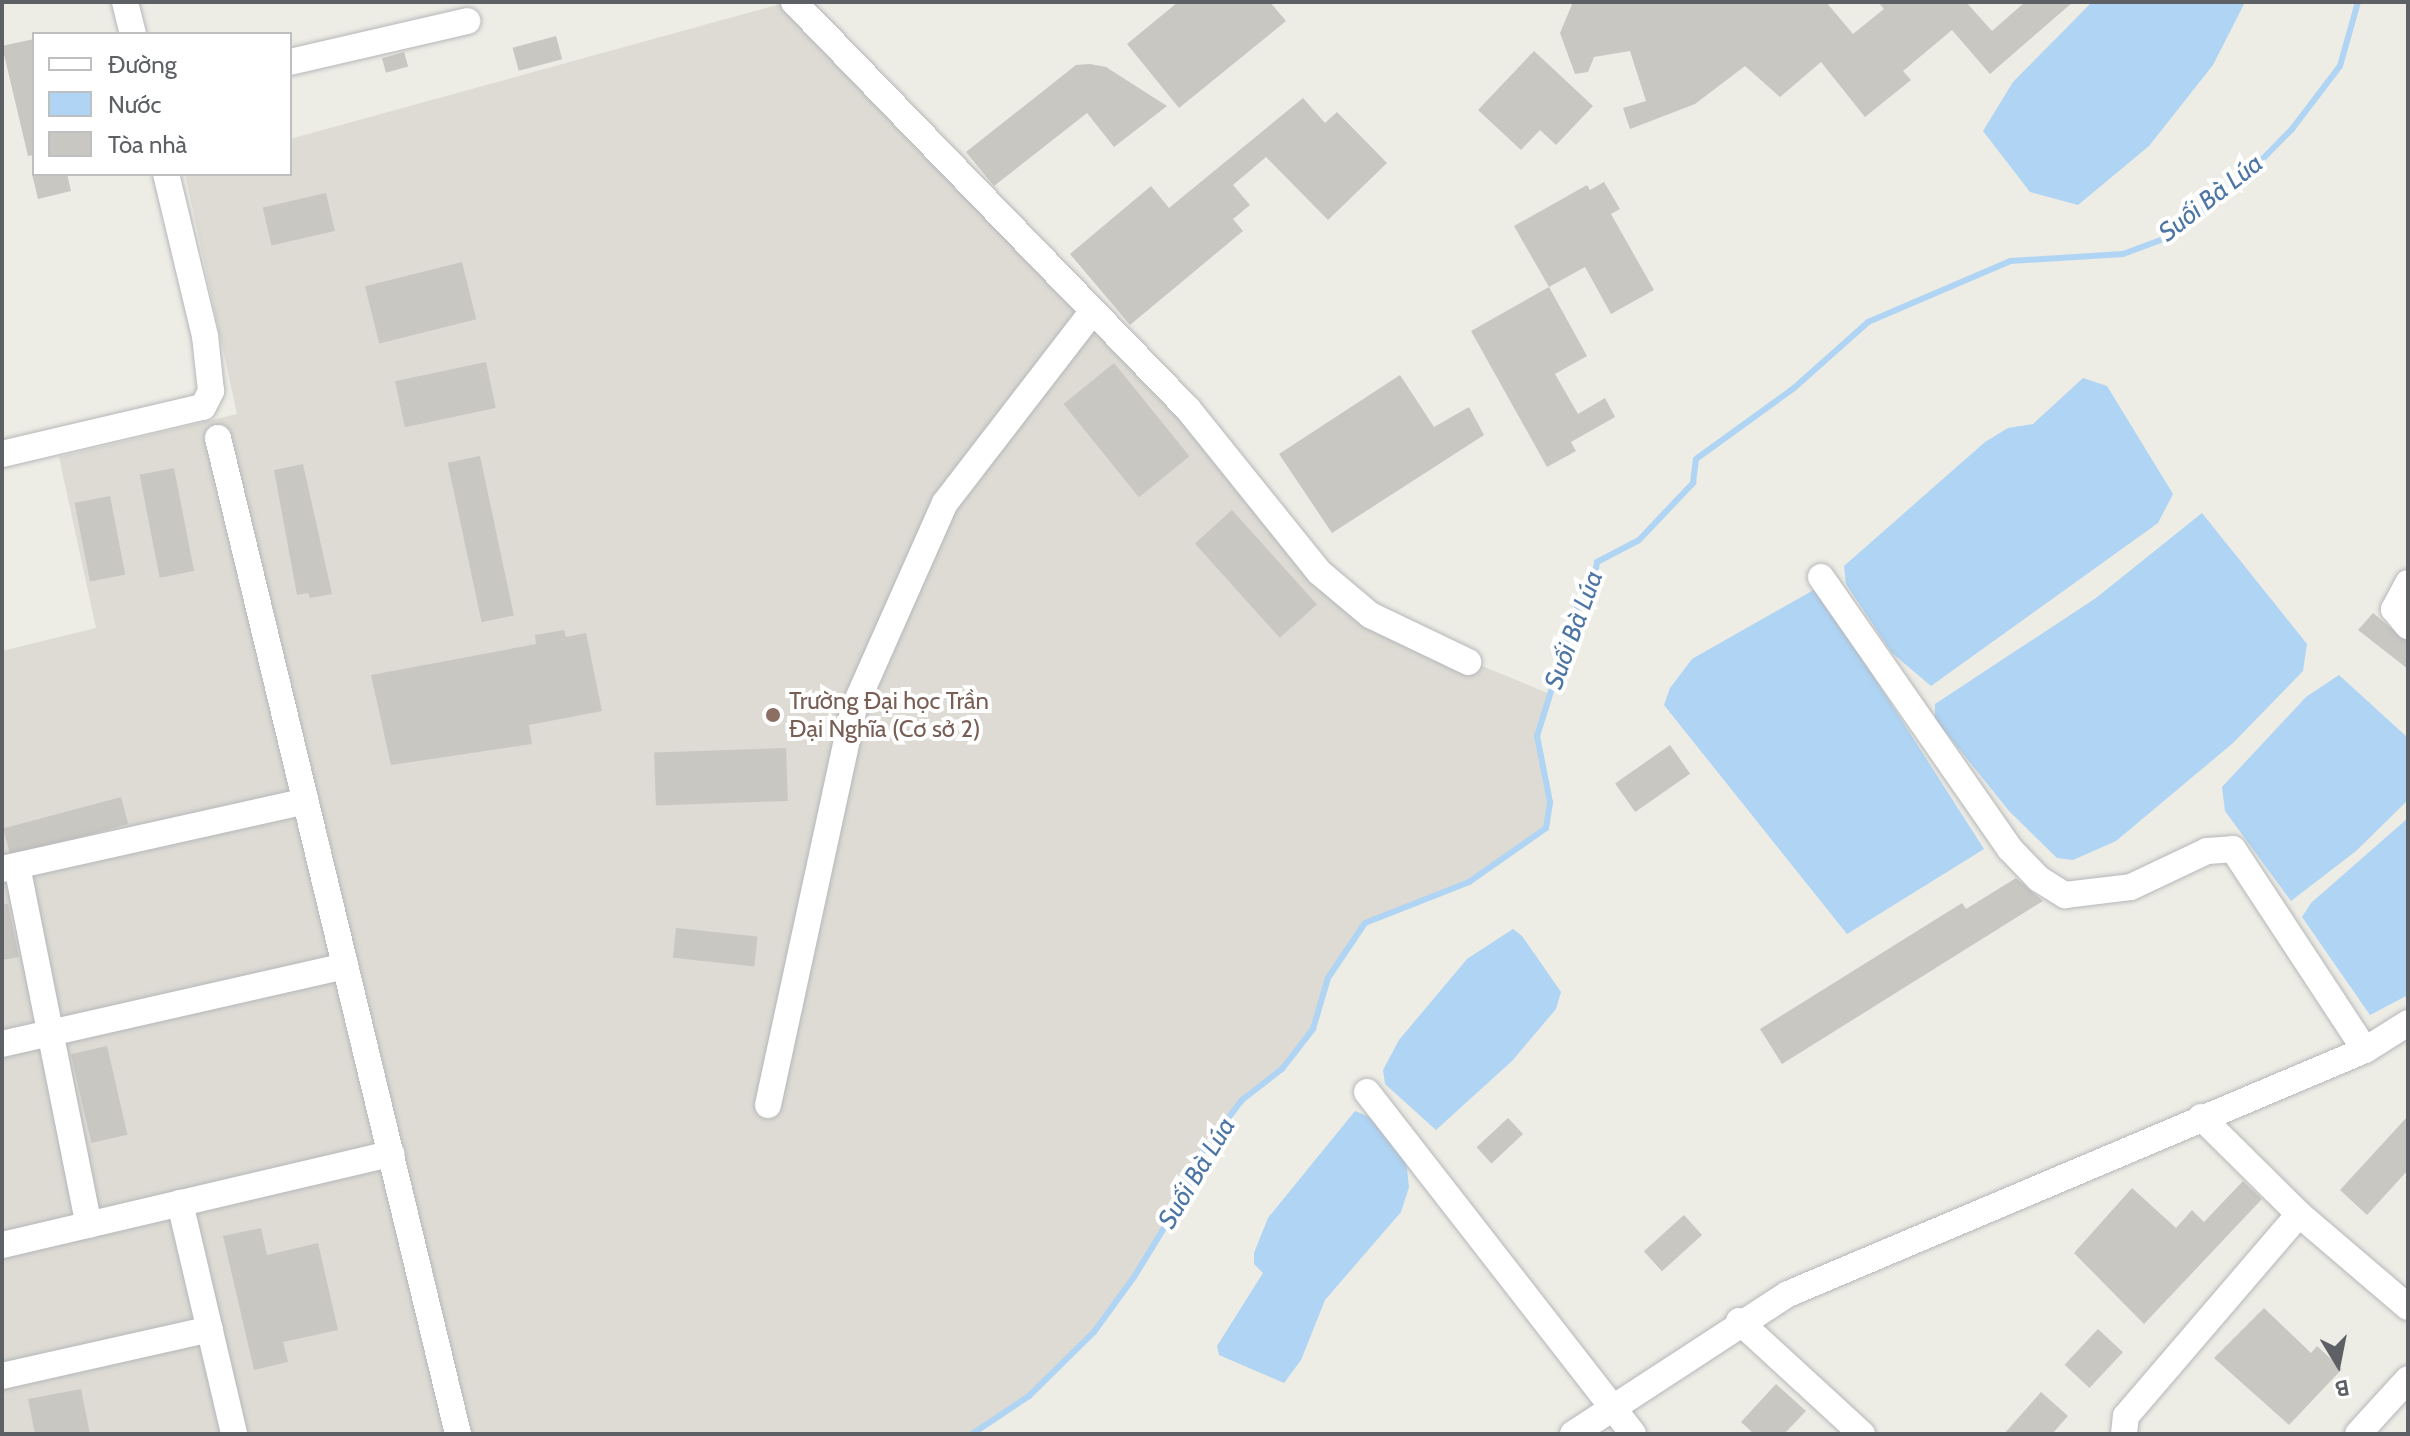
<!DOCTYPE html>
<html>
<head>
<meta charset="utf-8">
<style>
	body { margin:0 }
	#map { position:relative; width:2410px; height:1436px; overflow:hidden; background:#edece5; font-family:Cabin,sans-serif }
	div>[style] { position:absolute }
	.education>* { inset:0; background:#dddbd4 }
	.water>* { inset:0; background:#afd4f4 }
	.stream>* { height:6px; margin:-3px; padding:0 3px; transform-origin:3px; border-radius:3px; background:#afd4f4 }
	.building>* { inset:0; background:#c9c7c2; transform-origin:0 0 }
	.roads { filter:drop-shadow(0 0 2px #b5b7ba) drop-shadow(0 0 2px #b5b7ba) }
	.minor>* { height:26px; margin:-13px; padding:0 13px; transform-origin:13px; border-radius:13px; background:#fff }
	.dots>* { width:22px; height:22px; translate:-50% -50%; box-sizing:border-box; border:4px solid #fff; border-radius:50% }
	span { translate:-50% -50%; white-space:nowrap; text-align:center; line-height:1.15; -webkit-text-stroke:8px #fff; paint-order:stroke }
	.education-label { font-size:24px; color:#785e54 }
	.left { translate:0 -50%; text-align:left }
	.water-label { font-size:26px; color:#4d76a5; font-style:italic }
	.frame { position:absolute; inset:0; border:4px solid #5d6064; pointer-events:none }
	.legend { position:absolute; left:32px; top:32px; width:260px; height:144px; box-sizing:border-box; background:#fff; border:2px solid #bebfc1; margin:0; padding:10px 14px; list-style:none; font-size:24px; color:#5d6064 }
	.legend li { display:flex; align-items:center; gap:16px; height:40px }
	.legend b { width:40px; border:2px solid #bebfc1 }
	.north { position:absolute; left:2298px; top:1324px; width:80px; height:80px; -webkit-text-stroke:6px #fff; paint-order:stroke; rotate:170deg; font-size:22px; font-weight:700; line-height:32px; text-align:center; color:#5d6064 }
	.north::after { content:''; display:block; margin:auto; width:28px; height:36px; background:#5d6064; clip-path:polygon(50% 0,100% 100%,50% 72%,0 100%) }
</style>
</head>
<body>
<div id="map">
	<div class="education">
		<i style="clip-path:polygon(784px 3px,1182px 414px,1313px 578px,1475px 663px,1550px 694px,1537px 736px,1550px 802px,1546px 828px,1469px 882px,1365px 923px,1328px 978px,1313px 1029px,1282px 1069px,1242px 1100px,1203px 1151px,1188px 1189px,1134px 1277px,1094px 1332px,1029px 1396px,972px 1434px,2px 1434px,2px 651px,96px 628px,59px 457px,237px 414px,185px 174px,290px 174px,290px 139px)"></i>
	</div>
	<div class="water">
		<i style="clip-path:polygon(2092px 2px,2245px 2px,2213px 65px,2149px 146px,2078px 205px,2030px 192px,1983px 131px,2013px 82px)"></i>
		<i style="clip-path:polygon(2083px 378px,2107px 386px,2173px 494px,2158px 523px,1931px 686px,1892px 653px,1846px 584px,1844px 566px,1985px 442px,2008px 428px,2033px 424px)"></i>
		<i style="clip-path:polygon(2202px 513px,2307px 644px,2303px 671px,2233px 743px,2116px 841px,2073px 860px,2057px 858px,2009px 811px,1935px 719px,1935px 704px,2096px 598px)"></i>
		<i style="clip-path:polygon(1817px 588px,1984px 849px,1847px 934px,1664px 705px,1670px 688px,1692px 659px)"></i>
		<i style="clip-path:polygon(2339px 675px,2408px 738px,2408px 800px,2356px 851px,2291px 901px,2225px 811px,2222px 787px,2306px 697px)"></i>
		<i style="clip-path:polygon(2408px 818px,2408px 995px,2370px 1015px,2302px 917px,2311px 903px)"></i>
		<i style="clip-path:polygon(1513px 929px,1522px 936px,1561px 992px,1556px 1009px,1512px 1061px,1436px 1130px,1385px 1084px,1383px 1070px,1399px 1040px,1467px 959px)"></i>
		<i style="clip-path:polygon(1355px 1111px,1374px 1119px,1406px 1160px,1409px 1187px,1401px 1212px,1325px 1300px,1301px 1360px,1284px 1383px,1219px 1355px,1217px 1346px,1263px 1273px,1254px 1264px,1254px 1253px,1268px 1218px)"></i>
	</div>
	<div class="stream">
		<i style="left:972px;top:1434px;width:69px;rotate:-33.7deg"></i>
		<i style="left:1029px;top:1396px;width:91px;rotate:-44.6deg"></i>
		<i style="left:1094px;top:1332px;width:68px;rotate:-54deg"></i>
		<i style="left:1134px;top:1277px;width:103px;rotate:-58.5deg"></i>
		<i style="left:1188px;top:1189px;width:41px;rotate:-68.5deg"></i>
		<i style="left:1203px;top:1151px;width:64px;rotate:-52.6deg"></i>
		<i style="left:1242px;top:1100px;width:51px;rotate:-37.8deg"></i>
		<i style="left:1282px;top:1069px;width:51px;rotate:-52.2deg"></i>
		<i style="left:1313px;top:1029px;width:53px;rotate:-73.6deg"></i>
		<i style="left:1328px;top:978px;width:66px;rotate:-56.1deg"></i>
		<i style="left:1365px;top:923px;width:112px;rotate:-21.5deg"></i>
		<i style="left:1469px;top:882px;width:94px;rotate:-35deg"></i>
		<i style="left:1546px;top:828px;width:26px;rotate:-81deg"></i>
		<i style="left:1550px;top:802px;width:67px;rotate:-101.1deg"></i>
		<i style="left:1537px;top:736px;width:137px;rotate:-72.6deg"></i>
		<i style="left:1578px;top:605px;width:29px;rotate:-56deg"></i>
		<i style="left:1594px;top:581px;width:19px;rotate:-81deg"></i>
		<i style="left:1597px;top:562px;width:47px;rotate:-27.6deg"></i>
		<i style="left:1639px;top:540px;width:79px;rotate:-46.5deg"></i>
		<i style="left:1693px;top:483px;width:24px;rotate:-83deg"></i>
		<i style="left:1696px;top:459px;width:121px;rotate:-35.9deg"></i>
		<i style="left:1794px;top:388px;width:99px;rotate:-41.7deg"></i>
		<i style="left:1868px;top:322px;width:155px;rotate:-23.2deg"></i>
		<i style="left:2010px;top:261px;width:113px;rotate:-3.5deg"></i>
		<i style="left:2123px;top:254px;width:46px;rotate:-20.4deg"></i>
		<i style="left:2166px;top:238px;width:98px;rotate:-37.6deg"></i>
		<i style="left:2244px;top:178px;width:69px;rotate:-45.6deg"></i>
		<i style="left:2292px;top:129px;width:79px;rotate:-52.7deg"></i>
		<i style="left:2340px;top:66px;width:66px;rotate:-74.3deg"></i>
	</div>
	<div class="building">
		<i style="clip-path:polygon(1178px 2px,1270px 2px,1286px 21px,1179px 108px,1127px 44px)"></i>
		<i style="clip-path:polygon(1573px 2px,1826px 2px,1853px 34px,1884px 9px,1878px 2px,1966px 2px,1992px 31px,2025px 2px,2073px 2px,1990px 74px,1952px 30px,1903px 71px,1911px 80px,1865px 117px,1821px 62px,1780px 97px,1745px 66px,1695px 104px,1630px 129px,1623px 108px,1646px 101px,1630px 51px,1594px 57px,1588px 72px,1575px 74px,1560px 33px)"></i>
		<i style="left:556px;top:36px;width:24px;height:45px;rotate:75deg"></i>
		<i style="clip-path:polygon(34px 39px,34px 155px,28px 156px,2px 46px)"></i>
		<i style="clip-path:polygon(1534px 51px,1593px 106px,1556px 145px,1540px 130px,1521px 150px,1478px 110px)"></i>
		<i style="left:404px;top:52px;width:15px;height:23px;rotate:74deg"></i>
		<i style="clip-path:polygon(1090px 64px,1106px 67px,1167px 106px,1114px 147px,1087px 113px,994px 186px,966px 152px,1076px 65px)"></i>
		<i style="clip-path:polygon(1303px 98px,1325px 123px,1337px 112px,1387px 163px,1328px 220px,1266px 157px,1233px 185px,1250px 205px,1233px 219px,1243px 231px,1130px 325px,1070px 254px,1151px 186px,1169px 208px)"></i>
		<i style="clip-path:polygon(32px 174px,67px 174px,71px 191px,38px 199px)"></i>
		<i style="clip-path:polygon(1604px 182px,1620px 209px,1611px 214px,1654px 290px,1611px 314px,1585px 267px,1549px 287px,1514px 226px,1587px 185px,1590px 190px)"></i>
		<i style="left:326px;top:193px;width:39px;height:65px;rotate:77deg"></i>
		<i style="left:462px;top:262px;width:59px;height:100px;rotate:76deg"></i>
		<i style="clip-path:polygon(1549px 287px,1587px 356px,1555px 374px,1578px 414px,1605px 398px,1615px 417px,1571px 442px,1576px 451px,1547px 467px,1471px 331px)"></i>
		<i style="left:486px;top:362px;width:47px;height:93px;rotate:78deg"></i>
		<i style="left:1114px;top:363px;width:120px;height:65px;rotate:51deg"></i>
		<i style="clip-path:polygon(1400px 375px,1434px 427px,1469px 407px,1484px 435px,1332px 533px,1279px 454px)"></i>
		<i style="left:480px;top:456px;width:163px;height:33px;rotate:78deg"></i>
		<i style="clip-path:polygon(303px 464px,332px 594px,310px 598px,308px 593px,297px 595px,274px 470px)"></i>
		<i style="left:174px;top:468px;width:105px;height:35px;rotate:79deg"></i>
		<i style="left:110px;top:496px;width:80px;height:36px;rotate:79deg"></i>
		<i style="left:1232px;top:510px;width:127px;height:50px;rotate:48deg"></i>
		<i style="clip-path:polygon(2373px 613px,2408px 642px,2408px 669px,2358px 630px)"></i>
		<i style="clip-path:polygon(564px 630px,566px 637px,586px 633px,602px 711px,529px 725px,532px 744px,391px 765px,371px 675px,536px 644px,535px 635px)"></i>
		<i style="left:1670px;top:745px;width:35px;height:67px;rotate:55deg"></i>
		<i style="left:786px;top:748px;width:53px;height:132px;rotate:88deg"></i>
		<i style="left:121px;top:797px;width:28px;height:122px;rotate:75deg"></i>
		<i style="clip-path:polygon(2016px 878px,2043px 901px,1782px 1064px,1760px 1029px,1962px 903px,1966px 909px)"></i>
		<i style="clip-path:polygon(2px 904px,8px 904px,19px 957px,2px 960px)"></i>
		<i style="left:676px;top:928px;width:82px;height:30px;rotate:6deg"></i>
		<i style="left:107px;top:1046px;width:91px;height:37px;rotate:77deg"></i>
		<i style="clip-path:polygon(2408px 1116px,2408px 1170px,2367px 1215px,2340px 1190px)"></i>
		<i style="left:1508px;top:1118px;width:22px;height:43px;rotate:47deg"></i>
		<i style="clip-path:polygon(2243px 1181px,2262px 1199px,2144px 1324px,2074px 1253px,2132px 1188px,2176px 1228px,2192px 1210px,2204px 1222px)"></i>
		<i style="left:1684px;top:1215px;width:27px;height:54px;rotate:48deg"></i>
		<i style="clip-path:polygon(261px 1228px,267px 1255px,318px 1243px,338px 1330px,283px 1342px,288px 1362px,254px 1370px,223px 1236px)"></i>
		<i style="clip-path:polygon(2264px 1308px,2311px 1353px,2317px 1346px,2342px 1369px,2289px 1425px,2214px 1358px)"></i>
		<i style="left:2098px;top:1329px;width:34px;height:49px;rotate:43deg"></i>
		<i style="clip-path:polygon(1776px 1384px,1806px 1411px,1784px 1434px,1754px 1434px,1741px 1422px)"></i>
		<i style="clip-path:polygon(81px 1389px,90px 1434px,35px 1434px,28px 1399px)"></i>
		<i style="clip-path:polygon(2041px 1392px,2068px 1416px,2052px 1434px,2004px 1434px)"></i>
	</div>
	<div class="roads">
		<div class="minor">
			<i style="left:125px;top:2px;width:33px;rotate:76deg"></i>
			<i style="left:794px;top:2px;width:566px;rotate:45.93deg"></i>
			<i style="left:1188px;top:409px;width:209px;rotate:51.2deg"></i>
			<i style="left:1319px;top:572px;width:67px;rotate:40.1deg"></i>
			<i style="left:1370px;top:615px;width:109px;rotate:25.6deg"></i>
			<i style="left:290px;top:62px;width:182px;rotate:-13deg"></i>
			<i style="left:218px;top:438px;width:1025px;rotate:76.45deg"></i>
			<i style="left:2px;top:454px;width:206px;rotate:-13.2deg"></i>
			<i style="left:203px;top:407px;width:18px;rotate:-63deg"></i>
			<i style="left:211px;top:391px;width:55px;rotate:-96.2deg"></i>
			<i style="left:205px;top:336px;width:167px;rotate:-103.5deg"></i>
			<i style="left:1821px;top:577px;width:331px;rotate:55.2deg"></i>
			<i style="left:2010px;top:849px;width:42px;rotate:46deg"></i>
			<i style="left:2039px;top:879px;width:31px;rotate:32deg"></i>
			<i style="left:2065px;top:895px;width:66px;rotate:-6.9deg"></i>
			<i style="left:2131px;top:887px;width:84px;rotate:-25.3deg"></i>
			<i style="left:2207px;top:851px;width:26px;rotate:-4deg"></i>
			<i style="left:2233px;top:849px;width:240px;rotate:56.7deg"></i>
			<i style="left:2408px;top:583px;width:30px;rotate:118deg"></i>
			<i style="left:2394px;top:609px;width:22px;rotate:51deg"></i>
			<i style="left:17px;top:866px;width:366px;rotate:78.7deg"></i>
			<i style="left:2px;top:869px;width:311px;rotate:-12.6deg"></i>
			<i style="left:2px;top:1044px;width:352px;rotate:-12.8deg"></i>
			<i style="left:1367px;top:1092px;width:433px;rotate:52.1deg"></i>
			<i style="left:768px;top:1105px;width:406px;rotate:-77.8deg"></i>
			<i style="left:854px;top:708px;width:224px;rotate:-66.1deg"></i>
			<i style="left:945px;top:503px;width:242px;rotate:-52.4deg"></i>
			<i style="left:2201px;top:1117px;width:138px;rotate:44.7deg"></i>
			<i style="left:2299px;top:1214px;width:143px;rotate:40.5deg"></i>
			<i style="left:180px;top:1203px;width:237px;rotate:76.8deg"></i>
			<i style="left:2px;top:1245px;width:400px;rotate:-13.2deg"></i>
			<i style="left:1739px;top:1321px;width:167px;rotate:42.6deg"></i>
			<i style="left:2px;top:1376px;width:213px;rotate:-12.7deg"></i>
			<i style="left:1573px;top:1434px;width:257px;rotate:-33.1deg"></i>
			<i style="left:1788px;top:1294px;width:626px;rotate:-22.92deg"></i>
			<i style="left:2365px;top:1050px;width:51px;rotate:-32.1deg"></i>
			<i style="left:2124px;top:1434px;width:18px;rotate:-84deg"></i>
			<i style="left:2126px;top:1416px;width:266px;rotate:-49.4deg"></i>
			<i style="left:2358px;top:1434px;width:74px;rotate:-47.7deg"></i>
		</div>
	</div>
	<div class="dots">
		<i style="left:773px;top:715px;background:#8d6e63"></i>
	</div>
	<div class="education-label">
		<span class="left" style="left:789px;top:715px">Trường Đại học Trần<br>Đại Nghĩa (Cơ sở 2)</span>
	</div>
	<div class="water-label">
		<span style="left:2211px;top:198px;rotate:-38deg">Suối Bà Lúa</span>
		<span style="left:1574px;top:630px;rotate:-70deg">Suối Bà Lúa</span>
		<span style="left:1197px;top:1173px;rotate:-59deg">Suối Bà Lúa</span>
	</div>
	<div class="frame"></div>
	<ul class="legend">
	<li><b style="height:10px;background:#fff"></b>Đường</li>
	<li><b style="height:22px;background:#afd4f4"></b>Nước</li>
	<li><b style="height:22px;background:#c9c7c2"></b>Tòa nhà</li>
	</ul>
	<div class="north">B</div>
</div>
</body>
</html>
